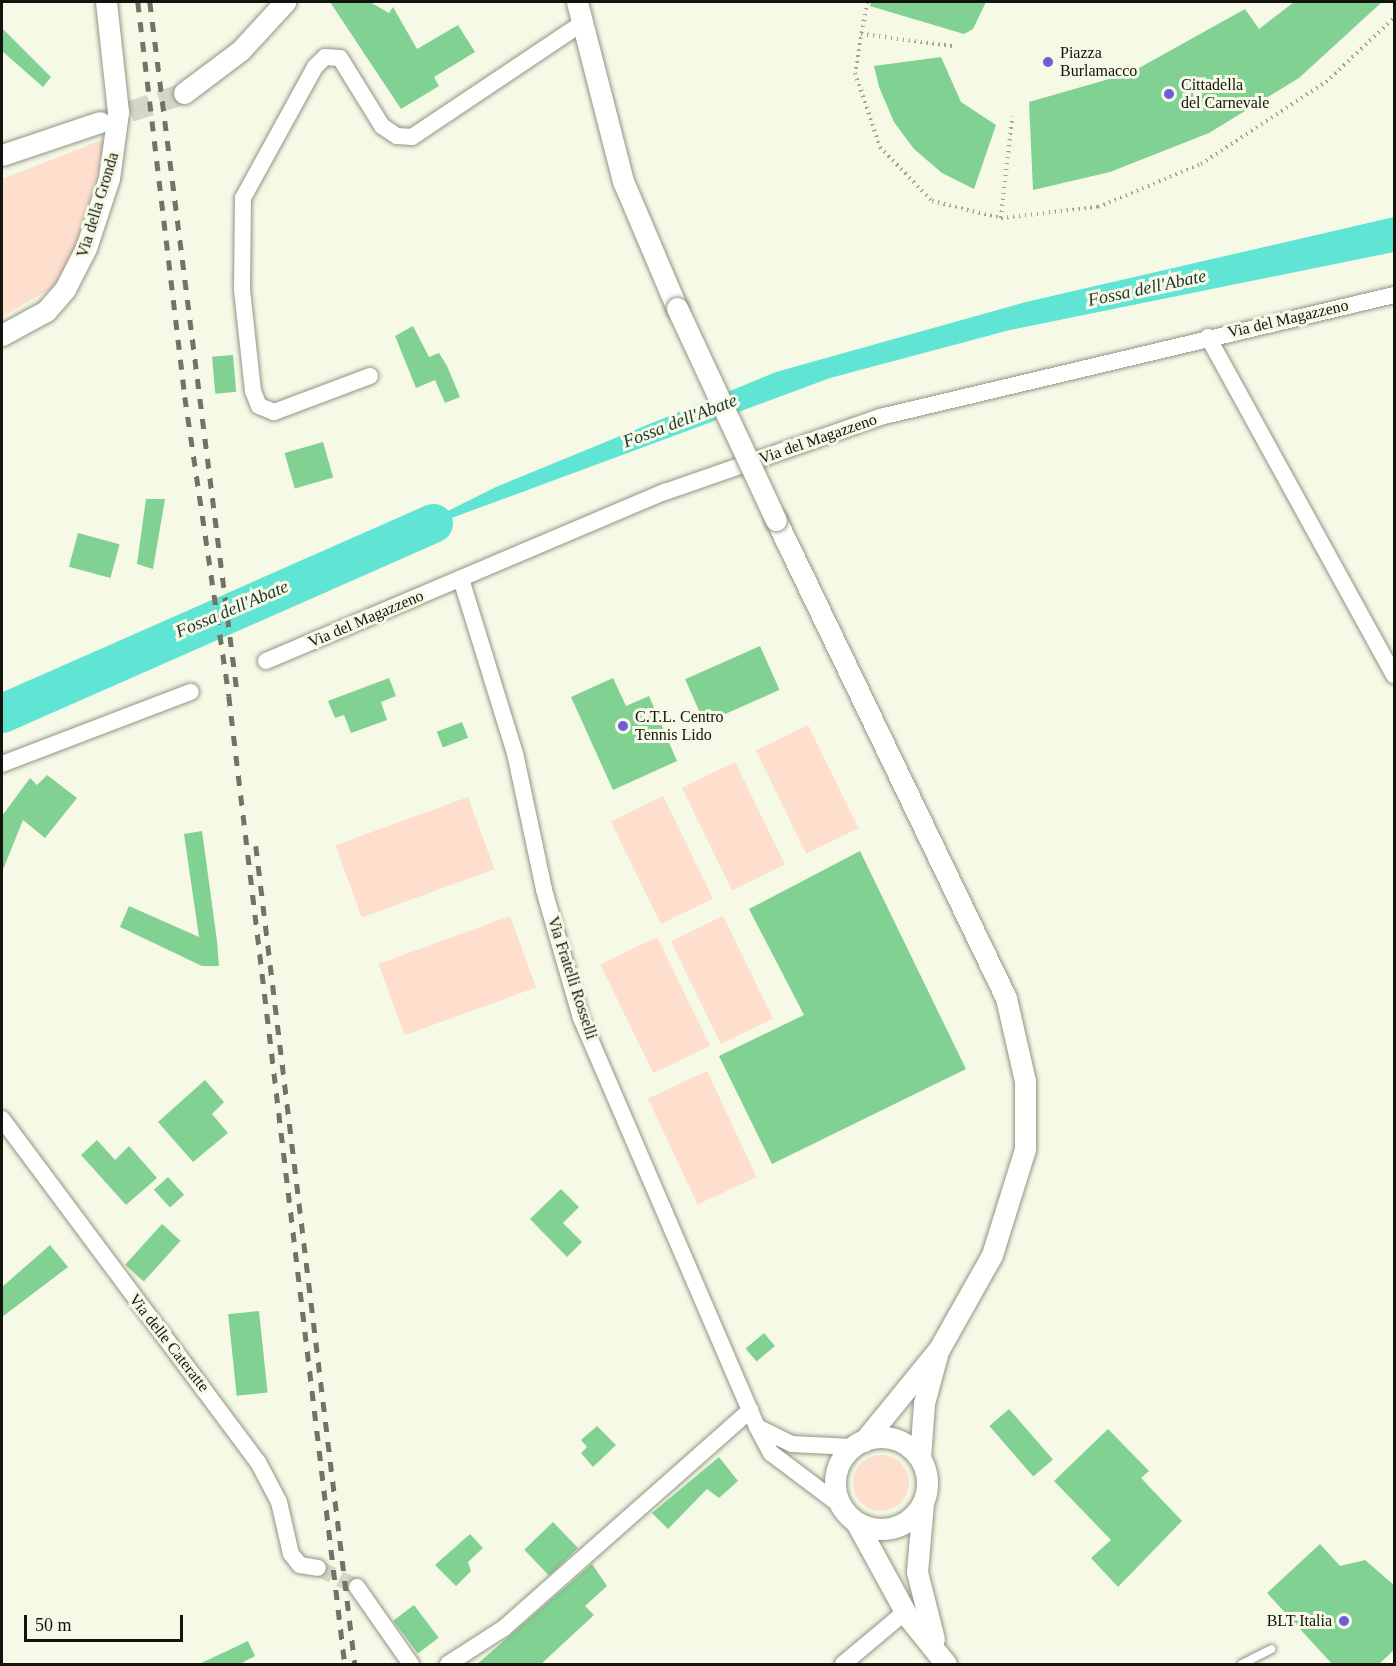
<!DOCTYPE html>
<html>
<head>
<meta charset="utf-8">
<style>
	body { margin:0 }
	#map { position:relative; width:1396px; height:1666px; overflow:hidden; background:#f5f9e6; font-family:Georgia,serif }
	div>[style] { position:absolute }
	.green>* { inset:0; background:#fedecd; transform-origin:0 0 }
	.round { border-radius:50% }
	.water>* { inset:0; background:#60e4d3 }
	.river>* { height:39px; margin:-19.5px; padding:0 19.5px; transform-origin:19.5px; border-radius:19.5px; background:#60e4d3 }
	.building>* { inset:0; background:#81d193; transform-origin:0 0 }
	.minor-tunnel>* { height:16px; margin-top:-8px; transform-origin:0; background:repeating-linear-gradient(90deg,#d3d7c5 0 16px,transparent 0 24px) }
	.tertiary-tunnel>* { height:21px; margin-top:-10.5px; transform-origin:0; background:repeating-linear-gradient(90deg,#d3d7c5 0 21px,transparent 0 31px) }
	.path>* { height:4px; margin-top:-2px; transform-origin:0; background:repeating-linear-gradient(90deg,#a1a395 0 1.5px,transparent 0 6px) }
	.roads { filter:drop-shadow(0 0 2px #919583) drop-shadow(0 0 2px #919583) }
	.service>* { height:8px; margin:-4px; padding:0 4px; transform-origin:4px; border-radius:4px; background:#fff }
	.minor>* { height:16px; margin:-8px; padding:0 8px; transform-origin:8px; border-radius:8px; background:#fff }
	.tertiary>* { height:21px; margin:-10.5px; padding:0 10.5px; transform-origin:10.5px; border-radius:10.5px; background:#fff }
	.tertiary>.ring { margin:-10.5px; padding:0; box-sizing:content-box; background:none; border:21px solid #fff; border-radius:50% }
	.rail>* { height:4.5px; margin-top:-2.25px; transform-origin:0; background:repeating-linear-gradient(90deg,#717367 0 10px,transparent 0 20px) }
	.bridges { filter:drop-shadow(0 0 2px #919583) drop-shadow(0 0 2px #919583) }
	.tertiary-bridge>* { height:21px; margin:-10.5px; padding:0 10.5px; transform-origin:10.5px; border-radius:10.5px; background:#fff }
	.dots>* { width:16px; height:16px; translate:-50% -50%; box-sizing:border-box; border:3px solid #f5f9e6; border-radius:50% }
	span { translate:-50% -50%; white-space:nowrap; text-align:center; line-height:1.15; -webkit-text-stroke:6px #f5f9e6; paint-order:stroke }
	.poi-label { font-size:16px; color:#13140d }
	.left { translate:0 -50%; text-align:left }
	.right { translate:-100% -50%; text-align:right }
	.street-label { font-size:16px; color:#13140d }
	.water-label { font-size:18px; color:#203733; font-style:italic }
	.frame { position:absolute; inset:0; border:3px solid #13140d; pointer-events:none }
	.scale { position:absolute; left:24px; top:1615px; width:159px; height:27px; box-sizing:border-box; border:3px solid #13140d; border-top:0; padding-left:8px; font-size:18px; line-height:21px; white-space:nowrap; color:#13140d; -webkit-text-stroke:4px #f5f9e6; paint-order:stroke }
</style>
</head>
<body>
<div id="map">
	<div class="green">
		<i style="clip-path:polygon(107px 138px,72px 259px,52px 288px,2px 317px,2px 179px)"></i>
		<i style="left:808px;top:725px;width:115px;height:58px;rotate:64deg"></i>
		<i style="left:735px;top:762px;width:114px;height:59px;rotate:64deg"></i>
		<i style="left:663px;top:796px;width:114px;height:58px;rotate:64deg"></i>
		<i style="left:468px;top:797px;width:77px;height:141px;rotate:70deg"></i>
		<i style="left:510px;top:916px;width:76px;height:140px;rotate:70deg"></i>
		<i style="left:723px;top:916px;width:114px;height:58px;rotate:64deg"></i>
		<i style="left:657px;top:937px;width:121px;height:63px;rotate:64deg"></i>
		<i style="left:707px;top:1071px;width:117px;height:65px;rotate:65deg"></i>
		<i class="round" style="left:853px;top:1455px;width:56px;height:56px"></i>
	</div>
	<div class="water">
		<i style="clip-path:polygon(1394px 217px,1394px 252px,1010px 330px,830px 378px,384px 543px,496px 487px,776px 372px,1026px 302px)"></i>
	</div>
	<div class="river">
		<i style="left:2px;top:713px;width:471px;rotate:-23.8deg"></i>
	</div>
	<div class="building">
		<i style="clip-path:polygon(330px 2px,370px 2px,389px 13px,393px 7px,417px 49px,458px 25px,475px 52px,434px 77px,439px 86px,401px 109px)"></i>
		<i style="clip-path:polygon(871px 2px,986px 2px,973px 29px,964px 34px,870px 6px)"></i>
		<i style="clip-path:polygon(1294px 2px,1382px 2px,1299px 78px,1209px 133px,1110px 172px,1033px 190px,1029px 102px,1130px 73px,1245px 9px,1259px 29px)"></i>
		<i style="clip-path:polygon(2px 28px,51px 77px,43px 87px,2px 51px)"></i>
		<i style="clip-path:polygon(941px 57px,961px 102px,996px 125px,974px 189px,942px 173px,914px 149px,894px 122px,879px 87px,874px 66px)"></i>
		<i style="clip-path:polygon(413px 326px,429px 357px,439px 353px,447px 366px,460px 397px,445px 403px,435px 380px,416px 388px,395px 336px)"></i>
		<i style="left:233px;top:355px;width:37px;height:21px;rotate:85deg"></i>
		<i style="left:323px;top:442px;width:37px;height:40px;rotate:74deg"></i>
		<i style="clip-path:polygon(146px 499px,165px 499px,153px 569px,137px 564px)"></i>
		<i style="left:78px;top:533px;width:43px;height:35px;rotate:15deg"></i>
		<i style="left:760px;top:646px;width:48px;height:82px;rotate:66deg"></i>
		<i style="clip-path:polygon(389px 678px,396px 696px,381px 702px,387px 720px,351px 733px,344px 715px,335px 718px,328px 701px)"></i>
		<i style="clip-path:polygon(613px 678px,626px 706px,649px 696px,677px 761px,613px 790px,571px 697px)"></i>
		<i style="left:462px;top:722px;width:17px;height:27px;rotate:69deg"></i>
		<i style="clip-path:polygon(47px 775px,77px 798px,45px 838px,23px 820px,2px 872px,2px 816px,30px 778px,37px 785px)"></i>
		<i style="clip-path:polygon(202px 831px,217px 941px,219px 966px,202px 966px,120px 927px,129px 906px,199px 937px,184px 834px)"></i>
		<i style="clip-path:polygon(860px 851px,966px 1069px,772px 1164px,719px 1056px,804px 1015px,749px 909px)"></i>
		<i style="clip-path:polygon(205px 1080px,224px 1102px,212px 1114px,228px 1133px,193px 1162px,158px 1122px)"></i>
		<i style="clip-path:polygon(97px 1140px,115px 1160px,129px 1146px,157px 1178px,126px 1205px,81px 1155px)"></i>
		<i style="left:168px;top:1177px;width:24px;height:19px;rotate:48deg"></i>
		<i style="clip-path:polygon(561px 1189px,579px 1207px,563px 1223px,582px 1242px,567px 1257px,530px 1219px)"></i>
		<i style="left:162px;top:1224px;width:25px;height:55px;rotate:42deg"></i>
		<i style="clip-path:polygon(50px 1245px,68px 1267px,2px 1317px,2px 1287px)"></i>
		<i style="left:259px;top:1311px;width:82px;height:31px;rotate:84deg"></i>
		<i style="left:764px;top:1333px;width:17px;height:24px;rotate:50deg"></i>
		<i style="left:1009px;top:1409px;width:67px;height:26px;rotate:49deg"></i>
		<i style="clip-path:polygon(597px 1426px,616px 1445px,593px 1467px,581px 1453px,587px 1447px,581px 1440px)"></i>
		<i style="clip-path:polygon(1108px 1429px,1149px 1471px,1141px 1478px,1182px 1521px,1118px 1587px,1091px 1558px,1111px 1540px,1054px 1481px)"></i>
		<i style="clip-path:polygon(719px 1457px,738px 1481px,719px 1498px,707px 1489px,668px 1529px,652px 1513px)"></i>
		<i style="left:553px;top:1522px;width:36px;height:40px;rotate:46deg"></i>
		<i style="clip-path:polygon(470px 1534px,483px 1548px,468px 1562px,471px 1571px,456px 1586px,435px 1565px)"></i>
		<i style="clip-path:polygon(1320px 1544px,1340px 1566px,1365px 1560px,1395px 1586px,1395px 1649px,1378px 1665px,1333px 1665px,1267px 1593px)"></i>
		<i style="clip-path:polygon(592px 1564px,607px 1586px,585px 1606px,594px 1615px,540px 1665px,476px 1665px)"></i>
		<i style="left:414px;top:1605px;width:41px;height:26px;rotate:53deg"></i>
		<i style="clip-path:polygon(248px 1641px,255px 1656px,238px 1665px,197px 1665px)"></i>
	</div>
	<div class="minor-tunnel">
		<i style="left:318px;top:1568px;width:43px;rotate:26deg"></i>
	</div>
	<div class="tertiary-tunnel">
		<i style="left:101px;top:121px;width:88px;rotate:-18.6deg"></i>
	</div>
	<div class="path">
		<i style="left:867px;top:2px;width:72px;rotate:99.6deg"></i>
		<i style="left:855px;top:73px;width:78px;rotate:71.3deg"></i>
		<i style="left:880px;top:147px;width:75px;rotate:46.1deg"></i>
		<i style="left:932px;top:201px;width:71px;rotate:13.8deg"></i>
		<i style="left:1001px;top:218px;width:98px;rotate:-6.5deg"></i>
		<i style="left:1098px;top:207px;width:112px;rotate:-22.7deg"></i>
		<i style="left:1201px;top:164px;width:149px;rotate:-33.3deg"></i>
		<i style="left:1326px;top:82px;width:93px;rotate:-43.3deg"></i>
		<i style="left:861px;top:34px;width:93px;rotate:7.4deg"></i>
		<i style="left:1001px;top:218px;width:102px;rotate:-83.8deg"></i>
	</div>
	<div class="roads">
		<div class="service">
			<i style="left:1242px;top:1664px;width:33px;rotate:-27deg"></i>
		</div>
		<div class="minor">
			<i style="left:1208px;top:337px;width:386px;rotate:61.2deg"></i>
			<i style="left:370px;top:376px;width:103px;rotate:159.4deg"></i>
			<i style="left:274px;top:412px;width:16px;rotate:-158deg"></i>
			<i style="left:259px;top:406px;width:16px;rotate:-112deg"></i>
			<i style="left:253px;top:391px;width:102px;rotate:-96.2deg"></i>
			<i style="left:242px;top:290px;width:92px;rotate:-89.4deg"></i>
			<i style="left:243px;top:198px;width:149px;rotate:-61.2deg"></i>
			<i style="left:315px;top:67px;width:14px;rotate:-45deg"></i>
			<i style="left:325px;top:57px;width:15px;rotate:4deg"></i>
			<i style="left:340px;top:58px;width:80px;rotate:58.3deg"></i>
			<i style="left:382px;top:126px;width:18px;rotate:34deg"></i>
			<i style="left:397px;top:136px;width:15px;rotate:4deg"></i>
			<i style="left:412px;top:137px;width:203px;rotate:-33.8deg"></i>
			<i style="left:461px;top:579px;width:182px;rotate:72.8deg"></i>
			<i style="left:515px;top:753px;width:140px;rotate:78deg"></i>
			<i style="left:544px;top:890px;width:133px;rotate:73.9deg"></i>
			<i style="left:581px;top:1018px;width:445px;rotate:66.7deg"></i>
			<i style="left:757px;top:1427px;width:30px;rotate:62deg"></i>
			<i style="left:771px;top:1453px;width:86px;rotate:37deg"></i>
			<i style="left:266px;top:661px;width:433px;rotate:-23deg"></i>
			<i style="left:665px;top:492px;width:228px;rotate:-19.2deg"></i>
			<i style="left:880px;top:417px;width:528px;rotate:-13.35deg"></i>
			<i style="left:2px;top:764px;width:202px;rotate:-20.9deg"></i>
			<i style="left:2px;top:1119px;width:428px;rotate:53.3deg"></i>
			<i style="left:258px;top:1462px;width:45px;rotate:62.3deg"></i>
			<i style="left:279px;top:1502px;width:53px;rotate:77deg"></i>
			<i style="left:291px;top:1554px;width:14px;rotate:51deg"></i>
			<i style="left:300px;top:1565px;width:18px;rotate:9deg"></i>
			<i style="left:757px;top:1427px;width:39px;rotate:26deg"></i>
			<i style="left:792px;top:1444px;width:60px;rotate:2.9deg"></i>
			<i style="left:357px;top:1587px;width:94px;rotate:55deg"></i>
			<i style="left:448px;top:1664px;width:67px;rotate:-32.7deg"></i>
			<i style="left:504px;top:1628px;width:329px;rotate:-41.5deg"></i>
			<i style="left:843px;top:1664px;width:73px;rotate:-40deg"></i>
			<i style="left:899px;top:1617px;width:9px"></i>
		</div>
		<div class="tertiary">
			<i style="left:577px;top:2px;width:185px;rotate:75.6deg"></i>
			<i style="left:623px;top:181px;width:138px;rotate:67deg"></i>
			<i style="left:184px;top:93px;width:70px;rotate:-36.9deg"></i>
			<i style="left:240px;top:51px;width:67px;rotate:-47.4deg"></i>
			<i style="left:2px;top:155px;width:103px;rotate:-18.6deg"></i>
			<i style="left:2px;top:335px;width:50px;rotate:-28.6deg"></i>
			<i style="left:46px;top:311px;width:29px;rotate:-49deg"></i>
			<i style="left:65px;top:289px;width:46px;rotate:-62.9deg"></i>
			<i style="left:86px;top:248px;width:74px;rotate:-71.8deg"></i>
			<i style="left:109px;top:178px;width:67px;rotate:-82.2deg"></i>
			<i style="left:118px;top:112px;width:111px;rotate:-96.2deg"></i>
			<i style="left:776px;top:520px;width:530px;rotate:64.3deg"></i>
			<i style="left:1006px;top:998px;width:85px;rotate:77.1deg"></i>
			<i style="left:1025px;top:1081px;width:68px;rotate:90deg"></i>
			<i style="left:1025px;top:1149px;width:111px;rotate:107.3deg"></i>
			<i style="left:992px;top:1255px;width:108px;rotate:119.4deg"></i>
			<i style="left:939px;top:1349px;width:119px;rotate:129.2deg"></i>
			<i class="ring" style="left:835px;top:1437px;width:71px;height:71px"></i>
			<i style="left:920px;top:1458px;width:55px;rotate:-85.8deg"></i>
			<i style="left:924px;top:1403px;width:50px;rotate:-74.8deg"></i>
			<i style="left:923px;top:1503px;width:69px;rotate:95deg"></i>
			<i style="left:917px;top:1572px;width:69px;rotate:75.8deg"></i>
			<i style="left:856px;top:1522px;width:108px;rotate:61.3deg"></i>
			<i style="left:908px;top:1617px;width:60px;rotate:51deg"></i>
		</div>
	</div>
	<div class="rail">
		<i style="left:138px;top:2px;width:398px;rotate:83.2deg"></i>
		<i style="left:185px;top:397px;width:302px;rotate:81.6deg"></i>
		<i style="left:229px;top:696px;width:975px;rotate:83.17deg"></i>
		<i style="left:150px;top:2px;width:694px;rotate:82.8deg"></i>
		<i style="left:256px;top:846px;width:824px;rotate:83.1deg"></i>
	</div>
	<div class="bridges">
		<div class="tertiary-bridge">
			<i style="left:677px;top:308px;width:234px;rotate:65deg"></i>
		</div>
	</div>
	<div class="dots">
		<i style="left:1048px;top:62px;background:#6e5ed8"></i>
		<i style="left:1169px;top:94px;background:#6e5ed8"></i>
		<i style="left:623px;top:726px;background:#6e5ed8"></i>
		<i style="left:1344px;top:1621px;background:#6e5ed8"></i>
	</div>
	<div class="poi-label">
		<span class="left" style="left:1060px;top:62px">Piazza<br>Burlamacco</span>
		<span class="left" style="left:1181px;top:94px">Cittadella<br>del Carnevale</span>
		<span class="left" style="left:635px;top:726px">C.T.L. Centro<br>Tennis Lido</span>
		<span class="right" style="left:1332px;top:1621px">BLT Italia</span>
	</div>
	<div class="street-label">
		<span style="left:98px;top:205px;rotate:-73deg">Via della Gronda</span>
		<span style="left:1288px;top:319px;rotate:-13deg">Via del Magazzeno</span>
		<span style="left:818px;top:439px;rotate:-19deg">Via del Magazzeno</span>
		<span style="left:366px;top:619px;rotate:-23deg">Via del Magazzeno</span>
		<span style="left:572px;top:978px;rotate:72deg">Via Fratelli Rosselli</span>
		<span style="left:169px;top:1343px;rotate:52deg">Via delle Cateratte</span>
	</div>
	<div class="water-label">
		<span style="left:1147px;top:288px;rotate:-12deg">Fossa dell'Abate</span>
		<span style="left:680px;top:421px;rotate:-21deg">Fossa dell'Abate</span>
		<span style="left:232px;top:609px;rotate:-23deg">Fossa dell'Abate</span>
	</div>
	<div class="frame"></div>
	<div class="scale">50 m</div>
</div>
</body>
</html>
